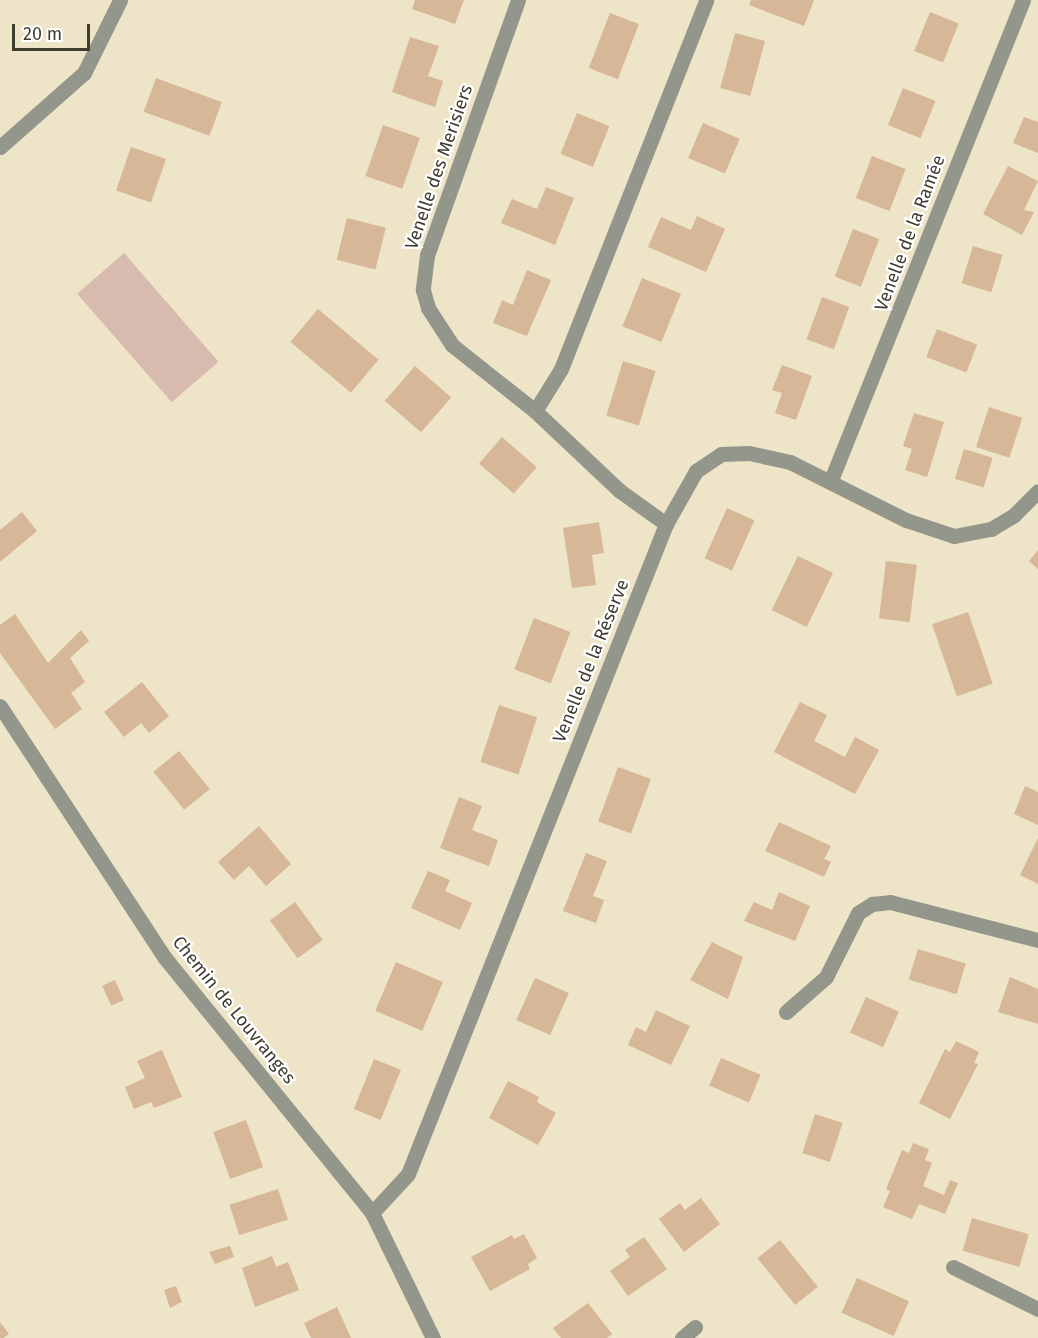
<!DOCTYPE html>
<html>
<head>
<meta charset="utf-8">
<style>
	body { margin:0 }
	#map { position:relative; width:1038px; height:1338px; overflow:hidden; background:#eee4c7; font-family:"Fira Sans",sans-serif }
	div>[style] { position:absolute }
	.green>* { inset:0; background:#d9baaf; transform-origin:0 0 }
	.building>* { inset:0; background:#d6b797; transform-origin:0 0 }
	.minor>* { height:15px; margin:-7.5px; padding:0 7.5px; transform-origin:7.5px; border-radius:7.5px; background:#93968a }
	span { translate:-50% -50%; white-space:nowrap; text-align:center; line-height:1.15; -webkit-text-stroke:4.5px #fff; paint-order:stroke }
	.street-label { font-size:18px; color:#3f3c30 }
	.scale { position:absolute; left:12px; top:24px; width:78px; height:27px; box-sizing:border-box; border:3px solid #3f3c30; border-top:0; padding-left:8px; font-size:18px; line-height:21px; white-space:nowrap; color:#3f3c30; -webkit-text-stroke:4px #fff; paint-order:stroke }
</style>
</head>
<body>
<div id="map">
	<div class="green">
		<i style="left:124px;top:253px;width:144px;height:62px;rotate:49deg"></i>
	</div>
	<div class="building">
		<i style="clip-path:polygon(415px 0,464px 0,455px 24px,412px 9px)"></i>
		<i style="clip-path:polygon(751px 0,814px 0,804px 26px,749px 5px)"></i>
		<i style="left:930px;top:12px;width:31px;height:42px;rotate:22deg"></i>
		<i style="left:610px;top:13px;width:31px;height:59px;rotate:21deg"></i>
		<i style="left:735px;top:33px;width:31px;height:57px;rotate:15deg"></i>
		<i style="clip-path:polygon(410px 37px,439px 46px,428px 76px,443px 81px,435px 107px,392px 92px)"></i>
		<i style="left:156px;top:78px;width:70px;height:36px;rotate:20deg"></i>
		<i style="left:903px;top:88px;width:35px;height:40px;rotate:22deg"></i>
		<i style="left:577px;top:113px;width:35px;height:44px;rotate:22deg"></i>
		<i style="clip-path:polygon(1024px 117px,1038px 122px,1038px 153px,1013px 143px)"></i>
		<i style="left:703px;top:123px;width:40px;height:38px;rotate:23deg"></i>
		<i style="left:383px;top:125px;width:39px;height:54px;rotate:19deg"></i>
		<i style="left:131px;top:147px;width:37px;height:46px;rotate:19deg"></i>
		<i style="left:872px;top:156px;width:36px;height:45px;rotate:21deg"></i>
		<i style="clip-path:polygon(1008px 166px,1038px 181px,1024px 210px,1034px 212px,1022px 235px,983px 214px)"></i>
		<i style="clip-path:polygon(546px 187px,574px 198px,555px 245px,501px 223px,512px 199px,537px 209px)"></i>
		<i style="clip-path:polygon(697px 216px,725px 229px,706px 272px,648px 247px,661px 217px,691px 230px)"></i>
		<i style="left:347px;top:218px;width:40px;height:43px;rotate:14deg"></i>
		<i style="left:853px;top:229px;width:28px;height:51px;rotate:21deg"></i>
		<i style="left:973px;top:246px;width:31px;height:39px;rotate:17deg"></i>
		<i style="clip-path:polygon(527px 270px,551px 280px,527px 336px,493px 323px,502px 300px,513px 305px)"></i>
		<i style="left:642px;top:278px;width:42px;height:52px;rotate:22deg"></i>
		<i style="left:822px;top:297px;width:29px;height:45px;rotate:20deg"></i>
		<i style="left:318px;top:309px;width:79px;height:43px;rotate:40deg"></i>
		<i style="left:937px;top:329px;width:43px;height:30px;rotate:21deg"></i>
		<i style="left:623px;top:361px;width:34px;height:57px;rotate:17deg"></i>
		<i style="clip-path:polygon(782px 365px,812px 376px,796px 420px,775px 413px,782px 393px,772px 390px)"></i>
		<i style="left:415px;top:366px;width:48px;height:46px;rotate:41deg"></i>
		<i style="left:989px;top:407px;width:35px;height:42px;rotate:18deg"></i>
		<i style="clip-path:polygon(914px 413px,944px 422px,927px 477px,905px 470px,912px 449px,903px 446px)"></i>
		<i style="left:502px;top:437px;width:46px;height:35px;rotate:41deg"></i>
		<i style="left:964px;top:449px;width:30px;height:31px;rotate:17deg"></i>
		<i style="left:727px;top:508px;width:30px;height:55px;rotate:24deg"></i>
		<i style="clip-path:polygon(22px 512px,37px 531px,0 562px,0 530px)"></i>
		<i style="clip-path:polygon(599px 522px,604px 553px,592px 555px,596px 585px,572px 588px,563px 528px)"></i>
		<i style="clip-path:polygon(1038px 550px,1038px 569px,1029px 561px)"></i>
		<i style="left:798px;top:556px;width:39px;height:60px;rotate:26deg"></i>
		<i style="left:886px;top:561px;width:31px;height:58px;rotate:7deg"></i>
		<i style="left:968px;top:612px;width:76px;height:38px;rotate:71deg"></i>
		<i style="clip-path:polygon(15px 614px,48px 663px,81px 630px,89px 641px,70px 658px,85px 682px,71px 693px,82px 709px,55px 729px,0 653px,0 625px)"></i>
		<i style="left:534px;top:618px;width:39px;height:55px;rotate:21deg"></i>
		<i style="clip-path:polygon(142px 682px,169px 716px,149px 733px,141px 723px,124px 737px,104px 712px)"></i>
		<i style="clip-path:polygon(800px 702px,827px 715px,814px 741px,845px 757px,855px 737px,879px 750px,855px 794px,774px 752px)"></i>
		<i style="left:499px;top:705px;width:40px;height:60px;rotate:18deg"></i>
		<i style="left:179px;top:751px;width:49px;height:33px;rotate:51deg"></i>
		<i style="left:618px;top:767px;width:35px;height:58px;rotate:20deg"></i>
		<i style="clip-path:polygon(1025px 786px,1038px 792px,1038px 825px,1014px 814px)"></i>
		<i style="clip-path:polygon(459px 797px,482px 806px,472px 830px,498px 840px,489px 866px,440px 848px)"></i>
		<i style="clip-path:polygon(779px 822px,831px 846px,824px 859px,831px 862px,824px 877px,765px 851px)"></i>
		<i style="clip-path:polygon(259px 826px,291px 864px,266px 886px,249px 866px,234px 880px,218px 862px)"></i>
		<i style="clip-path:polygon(1038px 838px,1038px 884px,1020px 875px)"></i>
		<i style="clip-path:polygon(586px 853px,607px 861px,593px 896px,604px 900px,596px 923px,563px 911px)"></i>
		<i style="clip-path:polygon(428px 871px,450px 880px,445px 891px,472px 903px,460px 930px,411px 908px)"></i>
		<i style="clip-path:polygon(779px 892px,810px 906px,795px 941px,744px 921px,754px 902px,772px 910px)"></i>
		<i style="left:295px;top:902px;width:47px;height:31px;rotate:54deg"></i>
		<i style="clip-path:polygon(712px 942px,743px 957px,728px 999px,690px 980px)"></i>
		<i style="left:918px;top:949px;width:50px;height:32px;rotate:17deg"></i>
		<i style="left:396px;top:962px;width:51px;height:53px;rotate:23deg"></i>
		<i style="clip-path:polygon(1010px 977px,1038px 989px,1038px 1024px,998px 1012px)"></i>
		<i style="left:535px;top:978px;width:37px;height:46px;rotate:24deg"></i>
		<i style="left:115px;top:980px;width:22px;height:14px;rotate:66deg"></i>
		<i style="left:866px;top:997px;width:36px;height:39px;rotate:24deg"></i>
		<i style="clip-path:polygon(656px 1010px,690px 1026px,671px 1065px,628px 1045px,636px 1027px,646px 1032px)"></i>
		<i style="clip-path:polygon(956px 1041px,979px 1052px,974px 1063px,978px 1064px,950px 1119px,919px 1103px,945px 1049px,950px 1052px)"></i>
		<i style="clip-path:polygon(162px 1050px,182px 1097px,154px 1108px,151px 1102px,134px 1109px,125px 1087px,145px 1078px,137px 1061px)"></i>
		<i style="left:721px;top:1058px;width:43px;height:30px;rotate:23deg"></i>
		<i style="left:374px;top:1059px;width:29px;height:54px;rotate:22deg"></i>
		<i style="clip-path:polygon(508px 1081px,539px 1097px,537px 1102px,556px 1113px,538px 1145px,489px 1118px)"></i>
		<i style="left:815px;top:1114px;width:29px;height:41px;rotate:18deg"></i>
		<i style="left:246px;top:1120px;width:50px;height:35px;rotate:70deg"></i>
		<i style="clip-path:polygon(913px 1143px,929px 1149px,925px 1160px,932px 1163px,923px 1186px,944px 1195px,950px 1180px,958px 1183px,945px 1214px,919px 1204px,912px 1219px,883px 1207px,890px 1191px,886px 1189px,902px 1150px,909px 1153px)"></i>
		<i style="left:278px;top:1189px;width:32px;height:51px;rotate:72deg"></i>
		<i style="clip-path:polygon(701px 1198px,720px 1224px,684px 1252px,659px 1219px,680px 1203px,685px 1210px)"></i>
		<i style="left:972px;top:1218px;width:59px;height:34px;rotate:16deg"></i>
		<i style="clip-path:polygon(524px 1234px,537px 1258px,528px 1264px,530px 1269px,490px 1291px,471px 1257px,512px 1235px,514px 1239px)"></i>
		<i style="clip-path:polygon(644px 1237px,667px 1269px,628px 1296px,610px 1271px,630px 1257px,625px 1250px)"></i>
		<i style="left:780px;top:1240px;width:60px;height:29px;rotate:51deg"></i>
		<i style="clip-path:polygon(230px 1246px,234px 1257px,215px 1264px,209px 1252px)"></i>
		<i style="clip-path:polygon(272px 1256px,276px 1267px,288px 1262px,299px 1290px,255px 1307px,242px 1268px)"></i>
		<i style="left:857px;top:1278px;width:57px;height:38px;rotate:24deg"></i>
		<i style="clip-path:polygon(176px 1286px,182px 1302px,170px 1308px,164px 1290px)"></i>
		<i style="clip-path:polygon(588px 1303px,612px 1334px,607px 1338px,561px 1338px,553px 1328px)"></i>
		<i style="clip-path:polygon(337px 1307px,351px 1338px,311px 1338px,304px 1323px)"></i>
		<i style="clip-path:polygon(0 1322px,9px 1334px,3px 1338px,0 1338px)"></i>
	</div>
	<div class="minor">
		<i style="left:518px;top:0;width:271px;rotate:109.6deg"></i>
		<i style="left:427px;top:255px;width:35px;rotate:97deg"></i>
		<i style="left:423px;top:290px;width:19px;rotate:74deg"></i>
		<i style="left:428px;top:308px;width:44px;rotate:57deg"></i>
		<i style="left:452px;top:345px;width:106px;rotate:38.5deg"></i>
		<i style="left:535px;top:411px;width:117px;rotate:43.3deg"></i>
		<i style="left:620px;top:491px;width:57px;rotate:35.7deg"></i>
		<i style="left:0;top:147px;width:112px;rotate:-41.4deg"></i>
		<i style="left:84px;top:73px;width:81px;rotate:-63.7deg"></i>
		<i style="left:535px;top:411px;width:49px;rotate:-58.2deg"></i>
		<i style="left:561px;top:369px;width:396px;rotate:-68.5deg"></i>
		<i style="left:831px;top:480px;width:517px;rotate:-68.2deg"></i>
		<i style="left:0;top:706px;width:301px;rotate:56.8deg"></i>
		<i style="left:165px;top:958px;width:328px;rotate:50.9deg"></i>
		<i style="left:372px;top:1213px;width:139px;rotate:64deg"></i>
		<i style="left:786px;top:1012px;width:53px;rotate:-41.2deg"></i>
		<i style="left:826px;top:977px;width:72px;rotate:-63.4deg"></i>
		<i style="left:858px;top:913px;width:17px;rotate:-33deg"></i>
		<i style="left:872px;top:904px;width:18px;rotate:-6deg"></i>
		<i style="left:890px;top:902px;width:153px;rotate:14.4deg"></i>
		<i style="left:372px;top:1213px;width:53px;rotate:-47.3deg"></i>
		<i style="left:408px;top:1174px;width:699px;rotate:-68.35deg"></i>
		<i style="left:666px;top:524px;width:61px;rotate:-60.5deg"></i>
		<i style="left:696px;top:471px;width:30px;rotate:-34deg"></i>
		<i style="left:721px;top:454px;width:28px;rotate:-2deg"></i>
		<i style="left:749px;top:453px;width:42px;rotate:12.4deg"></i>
		<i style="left:790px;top:462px;width:130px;rotate:26.6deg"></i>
		<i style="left:906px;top:520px;width:51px;rotate:18.4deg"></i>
		<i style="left:954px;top:536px;width:38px;rotate:-11deg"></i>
		<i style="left:991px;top:529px;width:26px;rotate:-31deg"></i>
		<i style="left:1013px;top:516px;width:35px;rotate:-45deg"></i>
		<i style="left:953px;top:1267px;width:95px;rotate:26.3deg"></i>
		<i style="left:682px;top:1338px;width:17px;rotate:-40deg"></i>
	</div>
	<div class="street-label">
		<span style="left:439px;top:167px;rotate:-71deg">Venelle des Merisiers</span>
		<span style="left:910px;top:233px;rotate:-69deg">Venelle de la Ramée</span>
		<span style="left:591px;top:661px;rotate:-68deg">Venelle de la Réserve</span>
		<span style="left:234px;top:1010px;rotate:51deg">Chemin de Louvranges</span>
	</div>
	<div class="scale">20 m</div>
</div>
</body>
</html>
